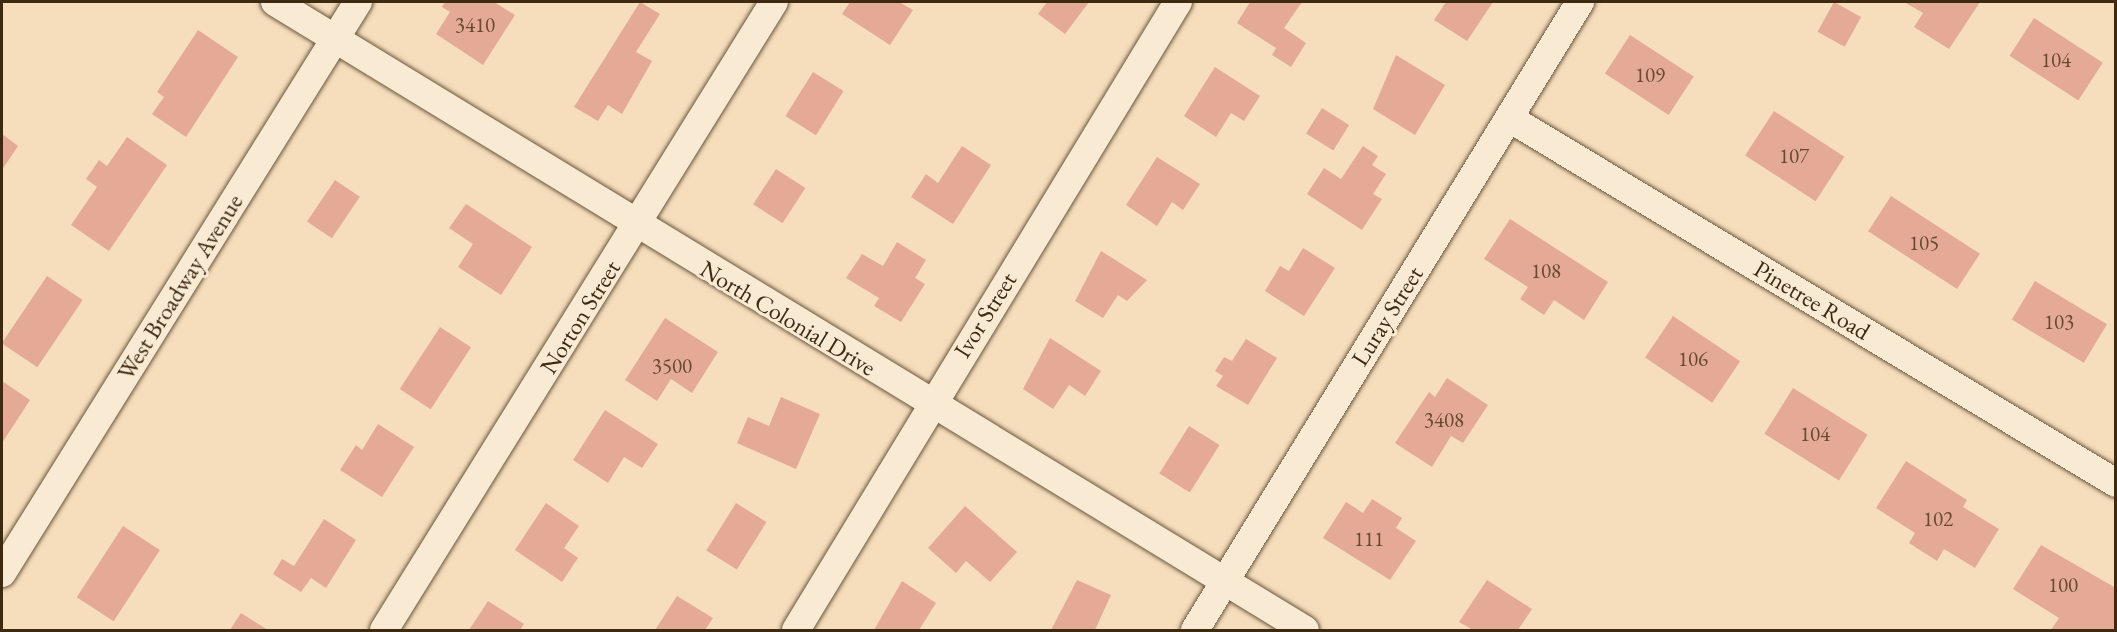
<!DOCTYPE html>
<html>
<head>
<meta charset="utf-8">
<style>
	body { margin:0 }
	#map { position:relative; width:2117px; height:632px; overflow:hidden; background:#f6debd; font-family:"EB Garamond",serif }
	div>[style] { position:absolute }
	.building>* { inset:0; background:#e5aa95; transform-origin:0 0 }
	.roads { filter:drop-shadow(0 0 2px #6b573c) drop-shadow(0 0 2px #6b573c) }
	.minor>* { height:28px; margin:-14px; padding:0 14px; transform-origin:14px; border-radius:14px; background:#f9ead4 }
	span { translate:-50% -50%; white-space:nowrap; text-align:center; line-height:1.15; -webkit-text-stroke:6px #f9ead4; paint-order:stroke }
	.number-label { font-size:21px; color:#674a32 }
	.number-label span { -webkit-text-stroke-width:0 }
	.street-label { font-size:24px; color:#3d2a11 }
	.frame { position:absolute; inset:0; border:3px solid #3d2a11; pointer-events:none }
</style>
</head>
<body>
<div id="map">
	<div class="building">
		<i style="clip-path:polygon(445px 2px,494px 2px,515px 15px,483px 65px,436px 34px,450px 12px,442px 7px)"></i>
		<i style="clip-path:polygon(640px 2px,660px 14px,636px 52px,652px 61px,622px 114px,608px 105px,598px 121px,574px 107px)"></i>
		<i style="clip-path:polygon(850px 2px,899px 2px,913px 10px,890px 45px,842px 14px)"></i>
		<i style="clip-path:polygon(1047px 2px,1089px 2px,1065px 34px,1038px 14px)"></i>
		<i style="clip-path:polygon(1250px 2px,1302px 2px,1284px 28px,1306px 43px,1291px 67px,1272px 55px,1276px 48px,1237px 23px)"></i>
		<i style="clip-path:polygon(1446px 2px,1493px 2px,1467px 41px,1434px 20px)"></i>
		<i style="left:1834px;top:2px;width:31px;height:34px;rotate:29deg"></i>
		<i style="clip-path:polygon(1904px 2px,1980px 2px,1949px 49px,1914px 27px,1923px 13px)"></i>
		<i style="left:2034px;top:18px;width:82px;height:45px;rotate:33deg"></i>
		<i style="clip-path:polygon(198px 30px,238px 57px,186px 137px,152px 114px,164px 97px,157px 92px)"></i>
		<i style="left:1630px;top:35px;width:76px;height:46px;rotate:33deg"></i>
		<i style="clip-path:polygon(1396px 55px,1445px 85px,1415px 135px,1373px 109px)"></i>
		<i style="clip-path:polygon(1215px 67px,1260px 96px,1244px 121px,1231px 113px,1216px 137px,1184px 116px)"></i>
		<i style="left:813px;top:72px;width:36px;height:52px;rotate:32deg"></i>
		<i style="left:1322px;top:108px;width:32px;height:30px;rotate:32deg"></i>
		<i style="left:1774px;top:111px;width:84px;height:53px;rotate:33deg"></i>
		<i style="clip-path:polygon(2px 134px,18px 146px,2px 170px)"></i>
		<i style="clip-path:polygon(127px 137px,167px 165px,109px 251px,71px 225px,97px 187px,86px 179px,99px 160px,107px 166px)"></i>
		<i style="clip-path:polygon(962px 146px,991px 165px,953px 224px,911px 197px,926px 174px,938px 183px)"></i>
		<i style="clip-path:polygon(1363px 146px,1378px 156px,1372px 165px,1386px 174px,1373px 194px,1382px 199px,1362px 230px,1307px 194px,1324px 168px,1341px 179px)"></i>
		<i style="clip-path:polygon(1157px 157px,1200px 184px,1183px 210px,1172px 202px,1157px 226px,1126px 205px)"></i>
		<i style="left:776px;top:169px;width:35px;height:42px;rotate:33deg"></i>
		<i style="left:335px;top:180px;width:30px;height:50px;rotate:34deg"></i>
		<i style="left:1891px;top:196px;width:106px;height:42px;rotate:33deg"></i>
		<i style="clip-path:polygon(466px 204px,532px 247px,501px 295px,458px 267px,473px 244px,449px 228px)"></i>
		<i style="clip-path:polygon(1510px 219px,1608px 282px,1584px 320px,1554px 300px,1544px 315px,1520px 299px,1528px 287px,1484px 259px)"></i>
		<i style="clip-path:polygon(897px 242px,926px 260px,915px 278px,925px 284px,901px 322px,874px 306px,879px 298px,846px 278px,862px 254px,883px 266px)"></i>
		<i style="clip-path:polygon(1303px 248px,1335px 268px,1304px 316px,1265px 291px,1280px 266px,1289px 271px)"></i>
		<i style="clip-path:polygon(1101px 251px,1147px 280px,1127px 301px,1118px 295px,1103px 318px,1075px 301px)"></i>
		<i style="left:47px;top:276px;width:43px;height:81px;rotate:34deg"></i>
		<i style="left:2035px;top:281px;width:84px;height:45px;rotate:31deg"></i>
		<i style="left:1673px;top:316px;width:81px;height:50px;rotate:34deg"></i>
		<i style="clip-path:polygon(665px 318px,718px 352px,692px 393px,671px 379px,657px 401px,625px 380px)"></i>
		<i style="left:440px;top:327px;width:37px;height:74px;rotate:33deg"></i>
		<i style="clip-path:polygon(1050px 338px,1101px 371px,1085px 396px,1069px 385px,1053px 409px,1023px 389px)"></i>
		<i style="clip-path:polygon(1246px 339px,1277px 358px,1248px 405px,1216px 386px,1223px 376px,1215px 371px,1224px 357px,1232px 361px)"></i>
		<i style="clip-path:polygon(1447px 378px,1488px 405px,1463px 443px,1451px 436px,1432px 467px,1395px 443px,1429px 392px,1435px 397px)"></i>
		<i style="clip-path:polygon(2px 381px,30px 400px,2px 443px)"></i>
		<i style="left:1793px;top:388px;width:88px;height:54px;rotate:32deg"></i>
		<i style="clip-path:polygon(781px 397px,820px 414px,796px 469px,737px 443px,748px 417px,769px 426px)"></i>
		<i style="clip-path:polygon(605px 410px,658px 444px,642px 468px,624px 457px,608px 483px,573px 460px)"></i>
		<i style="clip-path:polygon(378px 424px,414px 447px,382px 497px,340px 470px,356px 445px,362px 450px)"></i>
		<i style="left:1189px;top:426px;width:36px;height:56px;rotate:32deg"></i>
		<i style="clip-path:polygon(1906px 461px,1967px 500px,1963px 507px,1999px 529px,1975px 568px,1944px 549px,1937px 561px,1909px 543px,1915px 533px,1876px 508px)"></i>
		<i style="clip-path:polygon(1372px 499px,1402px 518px,1396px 528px,1416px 541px,1390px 580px,1323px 538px,1346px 502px,1363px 513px)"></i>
		<i style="clip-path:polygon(546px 503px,579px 526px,564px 548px,578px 558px,562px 582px,515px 550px)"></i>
		<i style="left:736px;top:503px;width:36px;height:56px;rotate:32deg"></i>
		<i style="clip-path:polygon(965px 506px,1017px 552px,990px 582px,966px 561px,956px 573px,928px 548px)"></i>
		<i style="clip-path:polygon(324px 519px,356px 540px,326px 588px,311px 578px,301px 592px,273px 574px,282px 559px,294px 566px)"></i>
		<i style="left:123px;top:526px;width:44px;height:85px;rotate:33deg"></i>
		<i style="clip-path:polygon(2041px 545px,2116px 588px,2116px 630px,2051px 630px,2059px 618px,2013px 589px)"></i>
		<i style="clip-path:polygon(1077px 580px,1111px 595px,1095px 630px,1051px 630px)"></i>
		<i style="clip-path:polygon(1487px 580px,1532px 609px,1518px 630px,1473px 630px,1459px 622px)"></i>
		<i style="clip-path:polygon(902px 581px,936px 603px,919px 630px,874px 630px)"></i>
		<i style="clip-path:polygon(677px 596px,713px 618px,705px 630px,655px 630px)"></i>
		<i style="clip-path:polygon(488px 601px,524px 624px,520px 630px,469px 630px)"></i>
		<i style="clip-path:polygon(241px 613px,268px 630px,230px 630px)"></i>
	</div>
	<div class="roads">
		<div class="minor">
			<i style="left:275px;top:2px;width:1206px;rotate:31.37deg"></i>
			<i style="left:1509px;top:118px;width:708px;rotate:31.02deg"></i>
			<i style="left:2px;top:573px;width:673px;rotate:-58.06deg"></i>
			<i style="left:384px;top:630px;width:739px;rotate:-58.16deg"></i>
			<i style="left:796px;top:630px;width:735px;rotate:-58.69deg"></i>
			<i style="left:1195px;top:630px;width:737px;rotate:-58.49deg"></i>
		</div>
	</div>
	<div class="number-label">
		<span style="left:475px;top:25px">3410</span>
		<span style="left:2056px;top:60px">104</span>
		<span style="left:1650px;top:75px">109</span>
		<span style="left:1794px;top:156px">107</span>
		<span style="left:1924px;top:243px">105</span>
		<span style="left:1546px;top:271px">108</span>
		<span style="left:2059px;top:322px">103</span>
		<span style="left:1693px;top:359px">106</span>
		<span style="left:672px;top:366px">3500</span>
		<span style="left:1444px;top:420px">3408</span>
		<span style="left:1815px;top:434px">104</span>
		<span style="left:1938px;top:519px">102</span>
		<span style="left:1369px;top:539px">111</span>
		<span style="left:2063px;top:585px">100</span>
	</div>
	<div class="street-label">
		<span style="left:180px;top:287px;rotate:-58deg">West Broadway Avenue</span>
		<span style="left:1812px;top:300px;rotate:31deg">Pinetree Road</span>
		<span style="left:985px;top:315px;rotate:-58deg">Ivor Street</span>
		<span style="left:1387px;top:316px;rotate:-58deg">Luray Street</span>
		<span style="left:580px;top:317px;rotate:-58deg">Norton Street</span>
		<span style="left:788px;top:318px;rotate:31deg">North Colonial Drive</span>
	</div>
	<div class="frame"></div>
</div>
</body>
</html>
